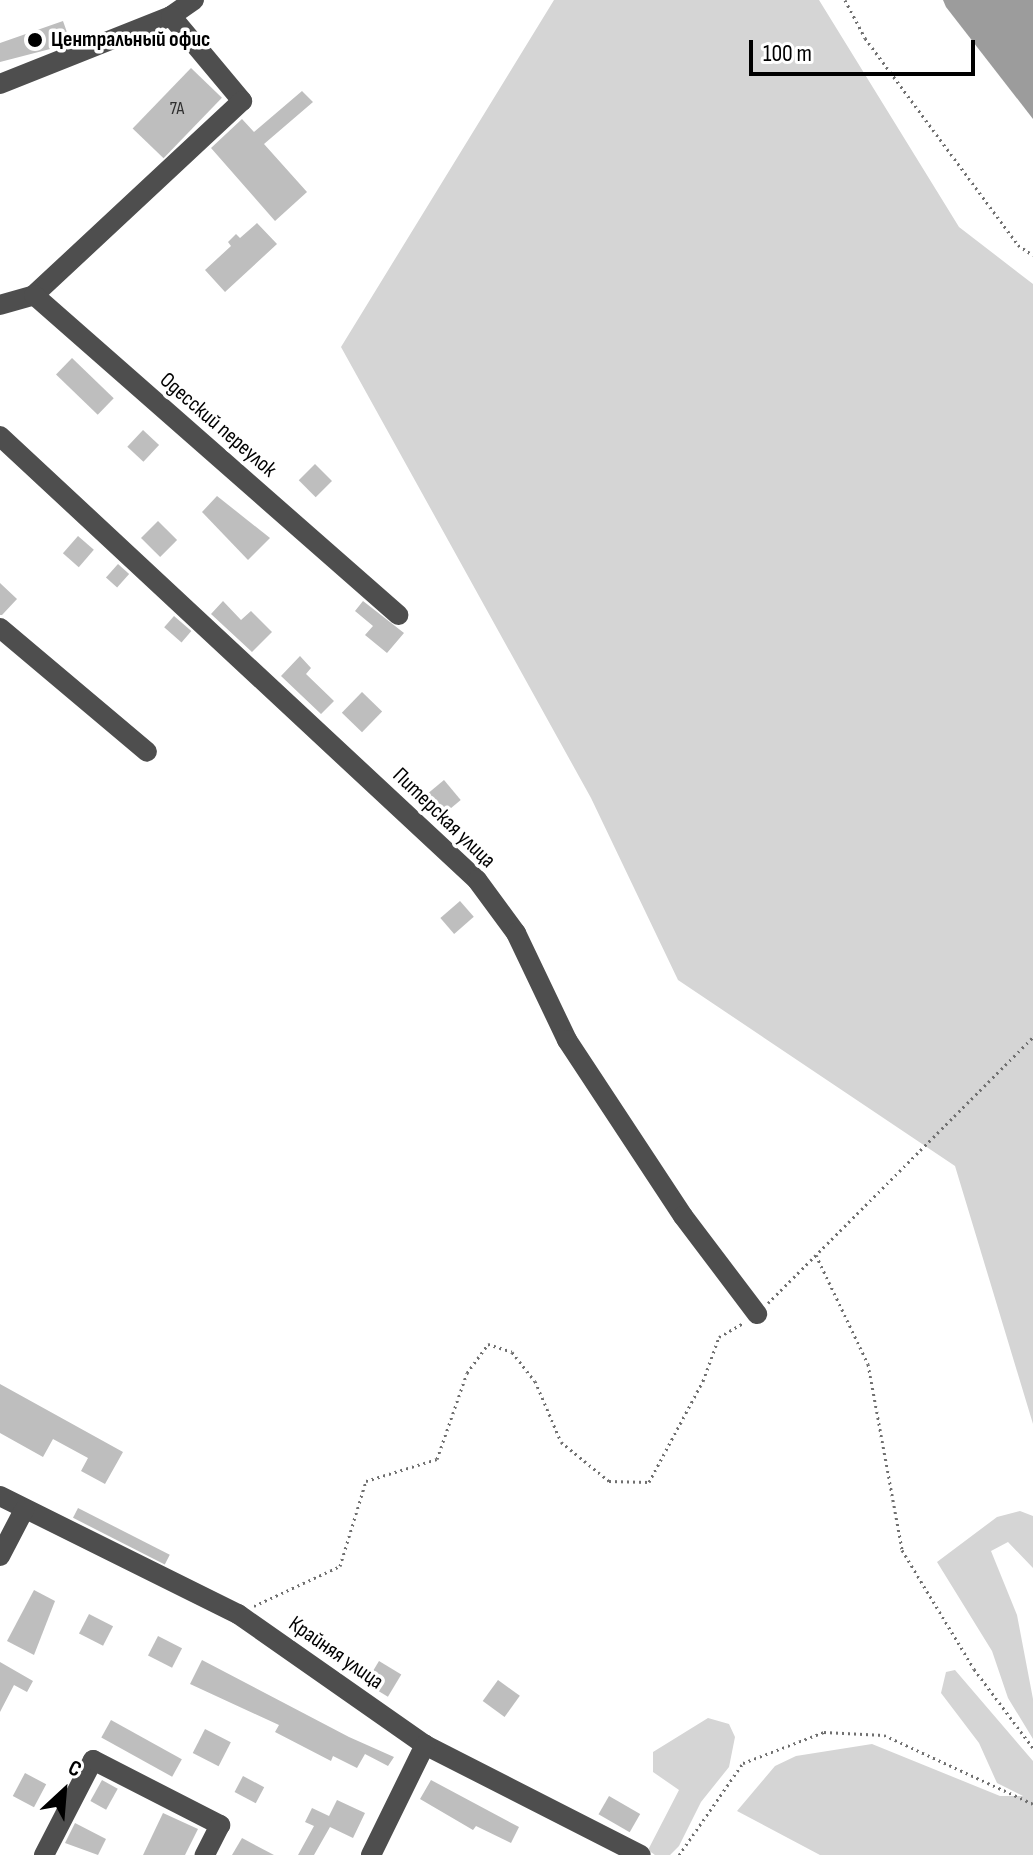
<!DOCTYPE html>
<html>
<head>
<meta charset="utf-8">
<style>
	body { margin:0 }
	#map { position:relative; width:1033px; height:1855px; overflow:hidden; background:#fff; font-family:"Sofia Sans Condensed",sans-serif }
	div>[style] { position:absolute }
	.green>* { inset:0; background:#d5d5d5 }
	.water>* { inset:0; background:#9c9c9c }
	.building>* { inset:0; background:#bebebe; transform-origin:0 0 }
	.path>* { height:3px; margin-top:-1.5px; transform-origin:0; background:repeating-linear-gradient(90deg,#707070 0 2px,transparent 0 6px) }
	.minor>* { height:20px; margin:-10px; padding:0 10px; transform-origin:10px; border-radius:10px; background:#4e4e4e }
	.dots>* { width:22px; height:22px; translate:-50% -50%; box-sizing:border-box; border:4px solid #fff; border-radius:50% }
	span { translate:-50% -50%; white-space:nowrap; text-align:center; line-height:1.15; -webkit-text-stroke:7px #fff; paint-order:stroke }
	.number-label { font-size:18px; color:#303030 }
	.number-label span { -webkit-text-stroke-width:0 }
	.poi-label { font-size:22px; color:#000; font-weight:700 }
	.left { translate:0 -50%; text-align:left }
	.street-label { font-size:22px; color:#000 }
	.north { position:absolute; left:24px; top:1751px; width:80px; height:80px; -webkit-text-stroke:6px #fff; paint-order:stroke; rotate:26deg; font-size:22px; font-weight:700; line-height:32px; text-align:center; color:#000 }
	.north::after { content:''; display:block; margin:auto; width:28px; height:36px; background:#000; clip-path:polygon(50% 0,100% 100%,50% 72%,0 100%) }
	.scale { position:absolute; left:749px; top:40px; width:226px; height:36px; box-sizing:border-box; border:4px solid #000; border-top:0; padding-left:10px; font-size:24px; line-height:28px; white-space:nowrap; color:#000; -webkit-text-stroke:6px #fff; paint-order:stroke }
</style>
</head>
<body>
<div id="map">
	<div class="green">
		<i style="clip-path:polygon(554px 0,819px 0,959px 227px,1033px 284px,1033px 1424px,955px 1166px,678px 980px,591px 798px,341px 347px)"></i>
		<i style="clip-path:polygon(1020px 1511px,1033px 1516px,1033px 1568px,1008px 1542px,991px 1551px,1017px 1615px,1033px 1699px,1033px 1739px,1008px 1698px,992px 1651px,937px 1562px,997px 1517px)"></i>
		<i style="clip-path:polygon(955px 1670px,1033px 1761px,1033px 1855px,820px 1855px,737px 1811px,775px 1766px,796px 1756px,872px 1744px,1000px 1796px,1023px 1796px,997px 1783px,979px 1743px,941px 1693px,946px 1672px)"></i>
		<i style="clip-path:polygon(708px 1718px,729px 1724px,735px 1737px,729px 1767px,701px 1802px,679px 1846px,670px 1855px,655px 1855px,648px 1850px,679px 1790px,653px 1772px,653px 1752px)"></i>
	</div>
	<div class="water">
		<i style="clip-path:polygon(943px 0,1033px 0,1033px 119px,946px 7px)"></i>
	</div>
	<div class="building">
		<i style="clip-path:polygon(63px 21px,69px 38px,53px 44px,54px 48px,0 62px,0 43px)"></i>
		<i style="left:191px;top:68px;width:43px;height:84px;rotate:44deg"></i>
		<i style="clip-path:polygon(302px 91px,313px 102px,264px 144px,307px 192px,275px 221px,211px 148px,242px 119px,254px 132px)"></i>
		<i style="clip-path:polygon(257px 223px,277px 244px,225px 292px,205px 270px,231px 246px,228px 242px,236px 234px,240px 238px)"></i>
		<i style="left:72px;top:358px;width:58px;height:23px;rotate:44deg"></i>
		<i style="left:143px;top:430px;width:22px;height:23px;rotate:43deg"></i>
		<i style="left:315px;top:464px;width:24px;height:23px;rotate:45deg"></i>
		<i style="clip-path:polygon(217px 496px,270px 538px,248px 560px,202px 512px)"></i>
		<i style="left:158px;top:521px;width:27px;height:24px;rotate:45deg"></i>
		<i style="left:78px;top:536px;width:21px;height:23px;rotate:41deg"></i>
		<i style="left:118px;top:564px;width:15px;height:18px;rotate:42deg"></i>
		<i style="clip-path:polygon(0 583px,17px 599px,2px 615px,0 615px)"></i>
		<i style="clip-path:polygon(223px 601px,241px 620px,251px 611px,272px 632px,252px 652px,211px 614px)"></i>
		<i style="clip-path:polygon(363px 601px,404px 633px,387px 653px,365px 635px,373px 626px,355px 611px)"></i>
		<i style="left:174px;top:616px;width:23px;height:15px;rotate:41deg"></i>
		<i style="clip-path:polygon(300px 656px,311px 668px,306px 674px,334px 701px,321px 714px,281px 676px)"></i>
		<i style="left:362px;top:692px;width:28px;height:29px;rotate:44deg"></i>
		<i style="left:444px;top:780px;width:26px;height:27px;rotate:50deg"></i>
		<i style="left:460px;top:901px;width:21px;height:26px;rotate:49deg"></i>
		<i style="clip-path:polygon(0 1384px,123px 1452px,105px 1484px,81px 1471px,88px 1458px,53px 1439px,43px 1457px,0 1433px)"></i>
		<i style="left:78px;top:1508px;width:103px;height:11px;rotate:27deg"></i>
		<i style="clip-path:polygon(34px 1590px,55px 1601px,34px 1655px,7px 1641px)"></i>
		<i style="left:89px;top:1614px;width:27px;height:22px;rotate:27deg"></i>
		<i style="left:158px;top:1636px;width:27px;height:22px;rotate:27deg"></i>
		<i style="clip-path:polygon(202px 1660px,349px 1737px,394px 1757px,388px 1766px,365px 1754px,357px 1768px,333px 1756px,331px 1761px,275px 1732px,279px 1725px,190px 1684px)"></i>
		<i style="left:379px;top:1661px;width:26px;height:26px;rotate:31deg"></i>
		<i style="clip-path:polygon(0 1662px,33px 1681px,27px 1692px,14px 1685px,0 1712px)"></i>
		<i style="left:498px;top:1680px;width:27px;height:26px;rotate:36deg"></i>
		<i style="left:111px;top:1720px;width:81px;height:20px;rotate:29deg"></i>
		<i style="left:205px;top:1729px;width:29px;height:27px;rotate:27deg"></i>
		<i style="left:25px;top:1773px;width:24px;height:26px;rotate:28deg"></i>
		<i style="left:243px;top:1776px;width:24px;height:18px;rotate:28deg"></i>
		<i style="left:102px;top:1780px;width:18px;height:24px;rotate:29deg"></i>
		<i style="clip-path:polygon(431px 1780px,519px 1827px,511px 1843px,476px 1826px,473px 1830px,420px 1799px)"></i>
		<i style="left:609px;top:1796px;width:36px;height:21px;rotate:30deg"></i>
		<i style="clip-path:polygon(337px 1800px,365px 1813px,353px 1838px,330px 1827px,314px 1855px,298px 1855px,314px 1826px,305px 1822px,312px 1808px,329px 1816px)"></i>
		<i style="clip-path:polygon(163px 1813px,198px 1829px,185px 1855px,143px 1855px)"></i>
		<i style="clip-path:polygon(75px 1823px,106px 1839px,98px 1855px,65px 1843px)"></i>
		<i style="clip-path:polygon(242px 1838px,274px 1855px,232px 1855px)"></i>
	</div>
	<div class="path">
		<i style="left:845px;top:0;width:43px;rotate:62.2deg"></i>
		<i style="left:865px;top:38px;width:257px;rotate:53.5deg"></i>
		<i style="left:1018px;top:245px;width:18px;rotate:34deg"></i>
		<i style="left:816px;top:1255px;width:121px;rotate:64.5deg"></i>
		<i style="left:868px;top:1364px;width:189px;rotate:79.6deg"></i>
		<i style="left:902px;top:1550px;width:139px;rotate:58.8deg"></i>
		<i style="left:974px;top:1669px;width:99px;rotate:53.2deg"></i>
		<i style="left:768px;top:1303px;width:375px;rotate:-45.1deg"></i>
		<i style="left:254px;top:1606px;width:95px;rotate:-24.9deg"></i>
		<i style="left:340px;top:1566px;width:89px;rotate:-73deg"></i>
		<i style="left:366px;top:1481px;width:74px;rotate:-17.2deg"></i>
		<i style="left:437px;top:1459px;width:91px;rotate:-70.8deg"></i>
		<i style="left:467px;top:1373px;width:36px;rotate:-54deg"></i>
		<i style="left:488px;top:1344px;width:25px;rotate:18deg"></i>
		<i style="left:512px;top:1352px;width:37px;rotate:52deg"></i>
		<i style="left:535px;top:1381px;width:66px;rotate:66.9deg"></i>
		<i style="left:561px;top:1442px;width:62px;rotate:39.1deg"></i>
		<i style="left:609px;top:1481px;width:40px;rotate:1.4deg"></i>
		<i style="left:649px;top:1482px;width:115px;rotate:-61.9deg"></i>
		<i style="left:703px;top:1381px;width:47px;rotate:-70deg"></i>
		<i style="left:719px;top:1337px;width:28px;rotate:-30deg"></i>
		<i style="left:679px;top:1855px;width:112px;rotate:-55.2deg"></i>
		<i style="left:743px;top:1763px;width:87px;rotate:-20.9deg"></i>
		<i style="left:824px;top:1732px;width:60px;rotate:2.9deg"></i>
		<i style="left:884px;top:1735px;width:164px;rotate:24.8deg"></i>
	</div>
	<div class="minor">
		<i style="left:171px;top:16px;width:28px;rotate:-35deg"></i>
		<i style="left:0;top:84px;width:184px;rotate:-21.7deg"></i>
		<i style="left:171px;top:16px;width:111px;rotate:50.1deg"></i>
		<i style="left:242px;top:101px;width:284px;rotate:137deg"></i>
		<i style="left:0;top:305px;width:35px;rotate:-16deg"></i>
		<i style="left:34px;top:295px;width:485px;rotate:41.3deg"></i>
		<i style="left:0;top:436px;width:652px;rotate:42.95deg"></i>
		<i style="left:477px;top:880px;width:66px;rotate:53.7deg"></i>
		<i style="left:516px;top:933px;width:119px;rotate:64.5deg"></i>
		<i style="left:567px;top:1040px;width:211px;rotate:56.6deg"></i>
		<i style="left:683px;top:1216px;width:123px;rotate:52.9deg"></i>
		<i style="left:0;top:628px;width:192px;rotate:40.1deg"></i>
		<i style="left:0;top:1496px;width:266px;rotate:26.4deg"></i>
		<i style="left:238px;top:1614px;width:228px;rotate:35deg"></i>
		<i style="left:425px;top:1745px;width:242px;rotate:27deg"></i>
		<i style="left:0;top:1556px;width:52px;rotate:-62.4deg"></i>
		<i style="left:44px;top:1855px;width:107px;rotate:-62.7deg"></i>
		<i style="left:93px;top:1760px;width:143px;rotate:27.1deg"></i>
		<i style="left:220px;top:1825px;width:34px;rotate:117deg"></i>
		<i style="left:371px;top:1855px;width:123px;rotate:-63.9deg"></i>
	</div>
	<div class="dots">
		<i style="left:35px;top:40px;background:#000"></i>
	</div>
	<div class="number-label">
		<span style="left:177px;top:109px">7А</span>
	</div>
	<div class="poi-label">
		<span class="left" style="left:51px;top:40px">Центральный офис</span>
	</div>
	<div class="street-label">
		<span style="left:218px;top:425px;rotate:41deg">Одесский переулок</span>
		<span style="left:444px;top:818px;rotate:44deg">Питерская улица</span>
		<span style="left:336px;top:1653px;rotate:35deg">Крайняя улица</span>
	</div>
	<div class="north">С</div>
	<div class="scale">100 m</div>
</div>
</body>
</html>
